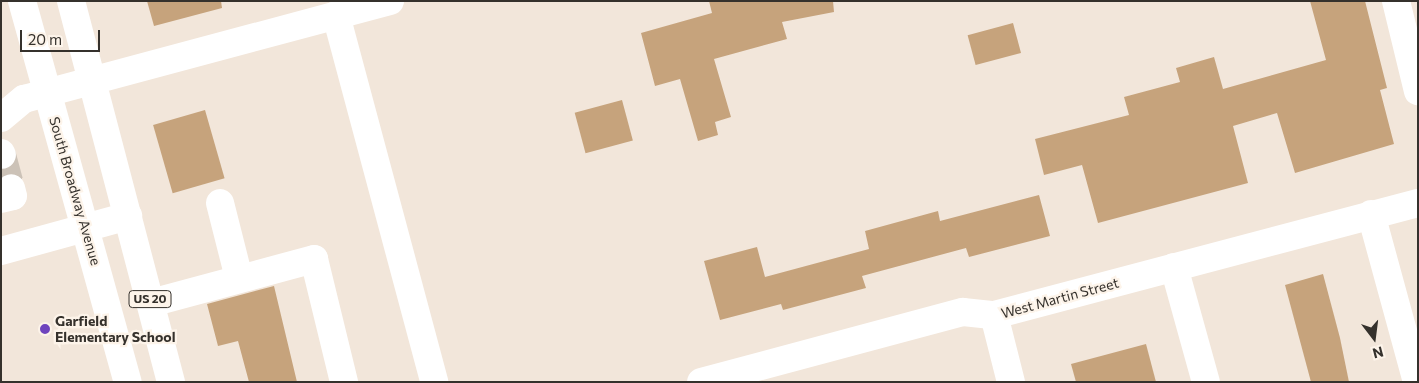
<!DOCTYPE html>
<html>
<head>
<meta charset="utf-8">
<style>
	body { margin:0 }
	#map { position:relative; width:1419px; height:383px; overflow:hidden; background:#f2e6da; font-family:Commissioner,sans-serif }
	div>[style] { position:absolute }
	.building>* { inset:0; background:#c6a37c; transform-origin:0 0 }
	.minor-tunnel>* { height:28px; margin-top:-14px; transform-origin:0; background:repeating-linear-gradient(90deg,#ccc2b7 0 28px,transparent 0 42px) }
	.minor>* { height:28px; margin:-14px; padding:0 14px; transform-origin:14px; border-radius:14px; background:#fff }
	.major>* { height:28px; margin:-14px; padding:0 14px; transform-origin:14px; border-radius:14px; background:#fff }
	.dots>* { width:14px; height:14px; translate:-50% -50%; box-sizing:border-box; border:2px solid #fdf4ea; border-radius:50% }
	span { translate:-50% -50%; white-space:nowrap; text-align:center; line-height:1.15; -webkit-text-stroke:4.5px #fdf4ea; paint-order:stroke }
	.shield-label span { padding:1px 4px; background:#fdf4ea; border:1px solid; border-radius:4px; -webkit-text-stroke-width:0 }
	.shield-label { font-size:12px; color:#35312c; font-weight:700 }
	.street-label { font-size:14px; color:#35312c }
	.poi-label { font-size:14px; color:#35312c; font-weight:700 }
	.left { translate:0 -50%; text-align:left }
	.frame { position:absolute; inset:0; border:2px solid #35312c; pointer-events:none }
	.north { position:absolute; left:1349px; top:313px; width:50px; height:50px; -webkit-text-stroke:4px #fdf4ea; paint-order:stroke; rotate:165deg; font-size:14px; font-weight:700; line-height:20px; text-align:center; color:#35312c }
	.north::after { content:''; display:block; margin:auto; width:18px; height:22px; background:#35312c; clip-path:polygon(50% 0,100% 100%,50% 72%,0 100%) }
	.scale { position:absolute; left:20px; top:30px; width:80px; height:22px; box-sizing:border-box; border:2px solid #35312c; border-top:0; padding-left:6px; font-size:15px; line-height:18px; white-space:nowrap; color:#35312c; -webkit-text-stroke:4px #fdf4ea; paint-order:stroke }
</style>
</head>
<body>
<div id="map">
	<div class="building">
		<i style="clip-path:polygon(147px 1px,221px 1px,222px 8px,154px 26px)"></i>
		<i style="clip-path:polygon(709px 1px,833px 1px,834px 12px,782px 22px,787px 39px,714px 59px,731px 117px,715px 122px,718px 135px,698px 141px,680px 79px,655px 86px,641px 33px,712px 13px)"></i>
		<i style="clip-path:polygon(1310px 1px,1365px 1px,1387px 88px,1380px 90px,1394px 144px,1295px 173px,1277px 113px,1233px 126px,1248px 183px,1098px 223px,1082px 165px,1044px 175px,1035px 139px,1129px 115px,1124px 97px,1180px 82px,1176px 68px,1214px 57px,1223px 89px,1326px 60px)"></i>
		<i style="left:1013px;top:23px;width:31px;height:47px;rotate:75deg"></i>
		<i style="left:622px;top:100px;width:42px;height:49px;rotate:75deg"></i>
		<i style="left:205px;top:110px;width:71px;height:54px;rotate:74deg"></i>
		<i style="clip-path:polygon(1039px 195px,1050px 236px,969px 257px,966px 248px,862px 276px,866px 288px,783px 310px,781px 304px,720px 320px,704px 261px,757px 247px,765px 277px,869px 249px,865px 231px,938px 211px,940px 221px)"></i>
		<i style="clip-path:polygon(1323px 274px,1340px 338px,1349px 382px,1311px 382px,1285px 285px)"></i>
		<i style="clip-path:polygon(274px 286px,297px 382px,249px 382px,238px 341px,218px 346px,207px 304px)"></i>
		<i style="clip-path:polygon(1146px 344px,1156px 382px,1076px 382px,1071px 364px)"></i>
	</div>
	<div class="minor-tunnel">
		<i style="left:2px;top:155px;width:34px;rotate:75deg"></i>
	</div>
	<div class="minor">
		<i style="left:1396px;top:1px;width:93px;rotate:76.3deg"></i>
		<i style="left:336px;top:15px;width:380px;rotate:75deg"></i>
		<i style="left:1px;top:118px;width:30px;rotate:-40deg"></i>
		<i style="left:24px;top:99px;width:379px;rotate:-15deg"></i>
		<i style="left:1px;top:153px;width:2px;rotate:63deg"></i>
		<i style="left:1px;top:199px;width:12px;rotate:-14deg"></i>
		<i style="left:13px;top:196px;width:8px;rotate:-104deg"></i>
		<i style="left:220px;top:203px;width:77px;rotate:75.8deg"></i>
		<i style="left:1371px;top:214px;width:174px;rotate:74.7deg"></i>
		<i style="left:1px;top:251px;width:132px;rotate:-15.4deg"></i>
		<i style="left:1174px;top:267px;width:119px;rotate:74.5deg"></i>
		<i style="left:151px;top:303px;width:169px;rotate:-15.1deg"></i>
		<i style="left:314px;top:259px;width:127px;rotate:76.3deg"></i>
		<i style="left:994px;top:315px;width:69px;rotate:75.8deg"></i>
		<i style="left:701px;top:382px;width:271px;rotate:-15deg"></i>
		<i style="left:963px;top:312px;width:31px;rotate:6deg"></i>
		<i style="left:994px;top:315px;width:439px;rotate:-14.8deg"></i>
	</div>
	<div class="major">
		<i style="left:22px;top:1px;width:395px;rotate:74.5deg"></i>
		<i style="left:71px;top:1px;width:394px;rotate:75.3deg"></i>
	</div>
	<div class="dots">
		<i style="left:45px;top:329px;background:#6f44bd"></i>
	</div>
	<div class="shield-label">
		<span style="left:150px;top:299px">US 20</span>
	</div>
	<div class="street-label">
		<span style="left:75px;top:191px;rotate:74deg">South Broadway Avenue</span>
		<span style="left:1060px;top:298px;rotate:-15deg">West Martin Street</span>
	</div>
	<div class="poi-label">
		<span class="left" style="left:55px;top:329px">Garfield<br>Elementary School</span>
	</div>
	<div class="frame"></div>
	<div class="north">N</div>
	<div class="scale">20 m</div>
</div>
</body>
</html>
